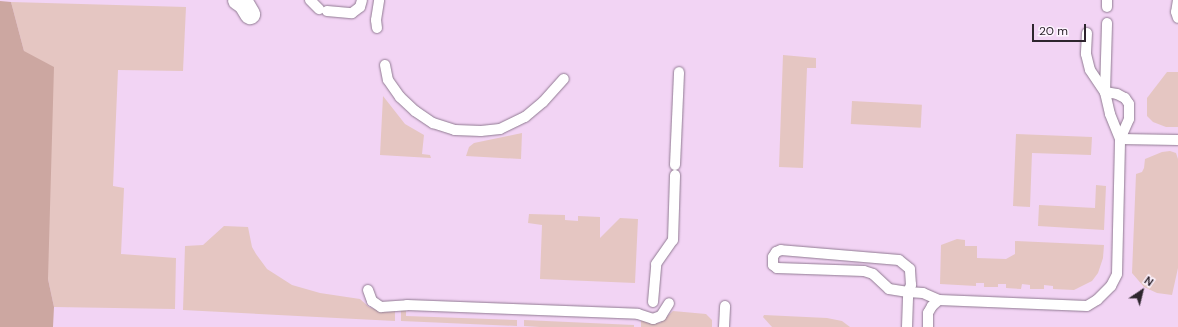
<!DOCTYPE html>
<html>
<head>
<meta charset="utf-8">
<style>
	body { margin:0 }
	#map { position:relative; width:1178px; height:327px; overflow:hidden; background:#f9e1fc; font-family:"DM Sans",sans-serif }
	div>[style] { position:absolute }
	.built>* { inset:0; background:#f2d4f4; transform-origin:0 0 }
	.green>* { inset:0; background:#e5c6c2; transform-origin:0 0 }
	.forest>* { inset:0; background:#cca7a1 }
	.roads { filter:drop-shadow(0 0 1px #907a92) drop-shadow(0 0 1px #907a92) }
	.lane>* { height:10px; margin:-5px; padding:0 5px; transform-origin:5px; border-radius:5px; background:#fff }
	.street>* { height:20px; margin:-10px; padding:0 10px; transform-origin:10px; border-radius:10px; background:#fff }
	span { translate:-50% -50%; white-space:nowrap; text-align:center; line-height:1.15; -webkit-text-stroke:3.5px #fef4ff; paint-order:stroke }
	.north { position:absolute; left:1122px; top:271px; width:40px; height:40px; -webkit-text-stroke:3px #fef4ff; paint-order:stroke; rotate:35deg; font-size:11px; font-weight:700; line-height:16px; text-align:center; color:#2e252e }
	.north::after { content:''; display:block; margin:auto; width:14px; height:18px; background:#2e252e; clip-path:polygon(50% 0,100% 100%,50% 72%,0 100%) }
	.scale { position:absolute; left:1032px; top:24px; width:54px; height:18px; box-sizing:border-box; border:2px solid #2e252e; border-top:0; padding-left:5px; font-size:12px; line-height:14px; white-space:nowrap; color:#2e252e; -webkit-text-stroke:3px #fef4ff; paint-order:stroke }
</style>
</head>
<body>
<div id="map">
	<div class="built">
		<i style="left:0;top:0;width:1178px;height:327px"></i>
	</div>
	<div class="green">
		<i style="clip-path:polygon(11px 2px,186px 7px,183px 71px,118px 70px,113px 186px,124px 188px,121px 254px,176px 258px,175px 309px,54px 307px,48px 279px,24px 51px)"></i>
		<i style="clip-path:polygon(783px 55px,816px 58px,816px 68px,807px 68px,803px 168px,779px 167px)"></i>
		<i style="clip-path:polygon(1167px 72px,1178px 72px,1178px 127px,1166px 127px,1153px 122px,1147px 116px,1147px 98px)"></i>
		<i style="clip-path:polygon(383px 96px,405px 124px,424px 135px,422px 154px,430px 155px,431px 158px,380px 155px)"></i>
		<i style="left:852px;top:101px;width:70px;height:23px;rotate:3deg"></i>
		<i style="clip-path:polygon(522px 133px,521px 159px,466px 156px,469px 147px,474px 143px)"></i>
		<i style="clip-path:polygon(1016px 134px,1092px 137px,1091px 155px,1032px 153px,1030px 207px,1013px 206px)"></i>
		<i style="clip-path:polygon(1170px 151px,1176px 153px,1178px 159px,1178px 268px,1172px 295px,1157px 293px,1144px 287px,1132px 273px,1136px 174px,1142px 172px,1144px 168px,1145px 159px,1162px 152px)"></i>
		<i style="clip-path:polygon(1096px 185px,1106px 186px,1104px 230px,1038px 226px,1039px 205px,1095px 208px)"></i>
		<i style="clip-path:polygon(529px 214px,565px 215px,565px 220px,578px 221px,578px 216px,600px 217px,600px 238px,620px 218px,638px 219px,635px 283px,540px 279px,542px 225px,528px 223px)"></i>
		<i style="clip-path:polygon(224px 226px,248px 227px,252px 247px,256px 254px,267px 269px,292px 285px,320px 293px,360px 299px,369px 307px,380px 311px,389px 312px,395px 310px,395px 321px,183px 310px,185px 246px,203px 245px)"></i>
		<i style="clip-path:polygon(957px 239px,965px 240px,965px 246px,977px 246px,977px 258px,1006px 259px,1015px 254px,1015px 241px,1104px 245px,1103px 258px,1098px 273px,1092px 281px,1074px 290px,1053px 289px,1053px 286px,1044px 285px,1044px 289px,1030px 289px,1030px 285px,1022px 284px,1021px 289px,1006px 288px,1006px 284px,998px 284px,998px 287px,984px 287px,984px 283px,976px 283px,976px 286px,940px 284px,941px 245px)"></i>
		<i style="clip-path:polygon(401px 309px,406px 309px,406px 316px,517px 320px,517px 326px,401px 321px)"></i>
		<i style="clip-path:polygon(673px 311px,706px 314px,712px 320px,712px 327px,641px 327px,641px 319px,650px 323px,660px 323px)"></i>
		<i style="clip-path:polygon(764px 315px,827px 318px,842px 321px,850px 327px,772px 327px,763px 317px)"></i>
		<i style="clip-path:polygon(524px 320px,634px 325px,634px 327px,540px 327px,524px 326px)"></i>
	</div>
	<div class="forest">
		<i style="clip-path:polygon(0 1px,11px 2px,24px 51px,54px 67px,48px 279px,54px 307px,53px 327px,0 327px)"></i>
	</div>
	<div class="roads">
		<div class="lane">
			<i style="left:310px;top:0;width:13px;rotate:45deg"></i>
			<i style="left:1178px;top:0;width:12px;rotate:99deg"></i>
			<i style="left:1176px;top:12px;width:6px;rotate:72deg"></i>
			<i style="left:1107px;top:7px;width:7px;rotate:-90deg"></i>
			<i style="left:327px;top:11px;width:25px;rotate:5deg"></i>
			<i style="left:352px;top:13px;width:10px;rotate:-37deg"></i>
			<i style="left:360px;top:7px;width:7px;rotate:-74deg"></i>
			<i style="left:377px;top:28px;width:8px;rotate:-97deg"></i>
			<i style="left:376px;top:20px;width:20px;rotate:-81deg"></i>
			<i style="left:1087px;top:33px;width:21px;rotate:93deg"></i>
			<i style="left:1086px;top:54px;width:16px;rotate:76deg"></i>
			<i style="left:1090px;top:70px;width:27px;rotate:56deg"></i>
			<i style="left:1105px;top:92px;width:12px;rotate:9deg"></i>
			<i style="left:1117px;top:94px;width:9px;rotate:27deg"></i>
			<i style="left:1125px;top:98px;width:7px;rotate:56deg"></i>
			<i style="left:1129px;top:104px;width:15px;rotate:90deg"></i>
			<i style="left:1129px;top:119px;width:22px;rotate:114deg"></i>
			<i style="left:1120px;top:139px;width:58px;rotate:1deg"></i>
			<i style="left:385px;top:65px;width:15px;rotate:79deg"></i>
			<i style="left:388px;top:80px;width:21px;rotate:55deg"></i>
			<i style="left:400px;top:97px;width:21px;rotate:43deg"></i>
			<i style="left:415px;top:111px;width:22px;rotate:34deg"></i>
			<i style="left:433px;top:123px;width:23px;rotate:18deg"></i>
			<i style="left:455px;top:130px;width:26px;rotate:2deg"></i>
			<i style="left:481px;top:131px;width:19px;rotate:-6deg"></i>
			<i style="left:500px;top:129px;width:28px;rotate:-26deg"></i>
			<i style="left:525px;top:117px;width:23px;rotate:-40deg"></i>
			<i style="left:543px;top:102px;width:31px;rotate:-48deg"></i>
			<i style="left:675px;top:165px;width:93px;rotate:-87.5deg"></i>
			<i style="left:368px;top:290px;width:12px;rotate:70deg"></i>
			<i style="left:372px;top:301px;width:11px;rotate:34deg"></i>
			<i style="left:381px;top:307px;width:26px;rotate:-4deg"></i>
			<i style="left:407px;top:305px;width:231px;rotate:2.2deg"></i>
			<i style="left:638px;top:314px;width:16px;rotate:18deg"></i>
			<i style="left:653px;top:319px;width:9px;rotate:-21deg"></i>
			<i style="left:661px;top:316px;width:15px;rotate:-58deg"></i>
			<i style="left:653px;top:302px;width:38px;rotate:-85deg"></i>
			<i style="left:656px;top:264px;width:29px;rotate:-55deg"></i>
			<i style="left:673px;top:240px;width:65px;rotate:-88.2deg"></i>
			<i style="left:724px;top:327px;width:21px;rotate:-87deg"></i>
			<i style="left:907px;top:327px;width:35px;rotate:-88deg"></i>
			<i style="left:908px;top:292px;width:8px;rotate:-67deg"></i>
			<i style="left:911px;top:285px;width:16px;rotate:-94deg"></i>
			<i style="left:910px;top:269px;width:14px;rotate:-141deg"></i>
			<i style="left:899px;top:260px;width:118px;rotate:-175.2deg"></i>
			<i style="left:781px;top:250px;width:5px;rotate:158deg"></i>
			<i style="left:776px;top:252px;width:6px;rotate:121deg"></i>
			<i style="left:773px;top:257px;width:8px;rotate:90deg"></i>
			<i style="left:773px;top:265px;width:5px;rotate:37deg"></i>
			<i style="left:777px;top:268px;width:87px;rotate:2deg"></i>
			<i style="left:864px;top:271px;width:9px;rotate:18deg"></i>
			<i style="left:873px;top:274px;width:22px;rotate:43deg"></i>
			<i style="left:889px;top:289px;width:19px;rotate:9deg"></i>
			<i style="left:908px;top:292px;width:15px;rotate:4deg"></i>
			<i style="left:923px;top:293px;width:17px;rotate:24deg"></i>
			<i style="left:939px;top:300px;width:148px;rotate:2.3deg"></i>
			<i style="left:1087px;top:306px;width:12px;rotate:-31deg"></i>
			<i style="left:1097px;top:300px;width:20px;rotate:-45deg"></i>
			<i style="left:1111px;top:286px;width:13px;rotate:-63deg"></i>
			<i style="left:1117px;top:274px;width:135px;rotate:-88.7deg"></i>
			<i style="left:1120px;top:139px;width:27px;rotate:-112deg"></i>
			<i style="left:1110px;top:114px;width:23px;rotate:-103deg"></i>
			<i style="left:1105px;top:92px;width:69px;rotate:-88.3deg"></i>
			<i style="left:928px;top:327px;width:14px;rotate:-90deg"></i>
			<i style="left:928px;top:313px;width:8px;rotate:-60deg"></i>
			<i style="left:932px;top:306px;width:9px;rotate:-41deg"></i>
		</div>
		<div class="street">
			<i style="left:238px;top:0;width:7px;rotate:34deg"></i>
			<i style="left:244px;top:4px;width:12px;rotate:59deg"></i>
		</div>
	</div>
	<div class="north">N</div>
	<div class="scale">20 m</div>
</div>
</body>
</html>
